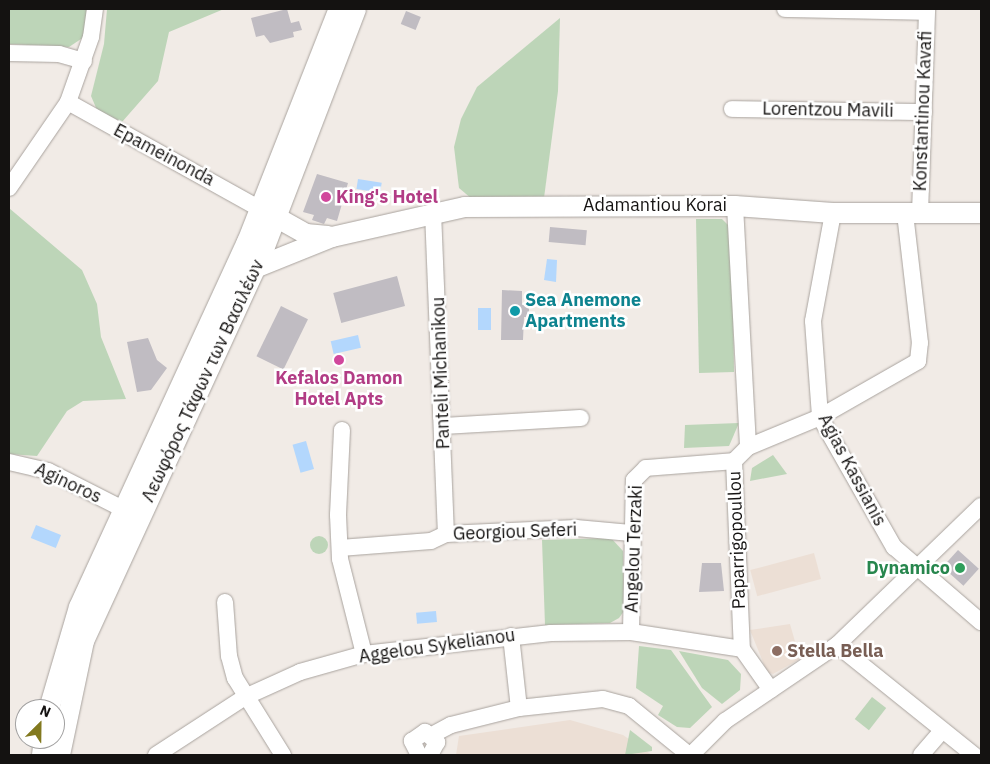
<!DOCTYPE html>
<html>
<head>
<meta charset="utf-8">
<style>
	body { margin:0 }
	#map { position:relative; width:990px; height:764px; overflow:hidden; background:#f1ebe6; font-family:"IBM Plex Sans",sans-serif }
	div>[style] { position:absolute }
	.built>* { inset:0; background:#ecdfd5; transform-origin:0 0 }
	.green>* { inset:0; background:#bdd5b8; transform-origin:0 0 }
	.round { border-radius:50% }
	.water>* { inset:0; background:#b3d7fd; transform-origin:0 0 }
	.building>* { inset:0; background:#c0bcc2; transform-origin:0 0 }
	.roads { filter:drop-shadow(0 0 1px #a9a39e) drop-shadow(0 0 1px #a9a39e) }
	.minor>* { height:16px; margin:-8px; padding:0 8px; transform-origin:8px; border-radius:8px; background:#fff }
	.major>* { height:20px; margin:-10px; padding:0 10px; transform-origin:10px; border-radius:10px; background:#fff }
	.dots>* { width:14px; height:14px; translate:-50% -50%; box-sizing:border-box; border:2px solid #fff; border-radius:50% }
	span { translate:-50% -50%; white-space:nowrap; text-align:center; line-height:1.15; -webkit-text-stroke:5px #fff; paint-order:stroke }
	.street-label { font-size:18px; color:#141211 }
	.hotel-label { font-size:18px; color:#b23c85; font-weight:700 }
	.left { translate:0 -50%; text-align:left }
	.culture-label { font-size:18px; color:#0d838f; font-weight:700 }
	.leisure-label { font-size:18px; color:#27864d; font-weight:700 }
	.right { translate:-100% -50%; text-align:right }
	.education-label { font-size:18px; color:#785e54; font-weight:700 }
	.frame { position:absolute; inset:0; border:10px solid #141211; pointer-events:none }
	.north { position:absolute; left:15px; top:699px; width:50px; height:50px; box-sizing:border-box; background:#fff; border:1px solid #a1a0a0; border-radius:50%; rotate:23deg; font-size:14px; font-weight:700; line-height:20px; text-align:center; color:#141211 }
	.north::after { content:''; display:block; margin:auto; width:18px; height:22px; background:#82791f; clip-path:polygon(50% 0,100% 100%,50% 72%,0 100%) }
</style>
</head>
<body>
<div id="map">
	<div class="built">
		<i style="left:814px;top:553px;width:27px;height:66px;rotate:75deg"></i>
		<i style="clip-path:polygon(790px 624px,800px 659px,773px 674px,767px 672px,750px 630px)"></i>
		<i style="clip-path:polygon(570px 720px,623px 735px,652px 755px,456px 755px,459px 736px)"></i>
	</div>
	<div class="green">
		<i style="clip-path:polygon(9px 9px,87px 9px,84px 37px,69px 47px,9px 44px)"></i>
		<i style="clip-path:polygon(107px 9px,224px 9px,169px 32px,158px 81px,122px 122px,97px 110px,91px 96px,104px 44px)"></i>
		<i style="clip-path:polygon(560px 18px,558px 91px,544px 198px,472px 199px,459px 188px,454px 147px,461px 119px,477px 87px)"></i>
		<i style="clip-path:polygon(9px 208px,82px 270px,97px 304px,101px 337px,126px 399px,83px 401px,67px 411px,37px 456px,9px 454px)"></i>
		<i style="clip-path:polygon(696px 219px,722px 219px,732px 229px,734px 372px,699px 373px)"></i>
		<i style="clip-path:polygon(739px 423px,729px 446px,684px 448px,685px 425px)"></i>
		<i style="clip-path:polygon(773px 455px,787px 474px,750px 481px,752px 468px)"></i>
		<i class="round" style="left:310px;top:536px;width:18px;height:18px"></i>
		<i style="clip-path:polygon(611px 538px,623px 551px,624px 611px,619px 618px,610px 623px,545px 625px,542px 540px)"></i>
		<i style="clip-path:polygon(639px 646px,671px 650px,712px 707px,690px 728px,677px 727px,658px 715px,663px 706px,636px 688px)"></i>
		<i style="clip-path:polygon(679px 651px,728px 660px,741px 674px,740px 690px,722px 704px,702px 688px)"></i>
		<i style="left:872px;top:697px;width:18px;height:28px;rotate:38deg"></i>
		<i style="clip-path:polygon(630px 730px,652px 747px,652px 751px,625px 755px)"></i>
	</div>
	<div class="water">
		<i style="left:358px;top:179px;width:24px;height:10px;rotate:9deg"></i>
		<i style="clip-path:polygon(547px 259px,557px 260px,556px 282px,544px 280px)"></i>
		<i style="left:478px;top:308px;width:13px;height:22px"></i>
		<i style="left:358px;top:335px;width:13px;height:28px;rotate:77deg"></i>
		<i style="left:306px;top:441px;width:29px;height:14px;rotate:74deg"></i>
		<i style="left:36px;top:525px;width:27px;height:14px;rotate:22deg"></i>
		<i style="left:436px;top:611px;width:11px;height:20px;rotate:85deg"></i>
	</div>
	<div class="building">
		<i style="clip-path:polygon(287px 9px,291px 23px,299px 21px,302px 30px,293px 32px,294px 37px,270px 43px,264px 35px,256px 37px,251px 18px)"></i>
		<i style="left:406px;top:11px;width:16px;height:14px;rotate:22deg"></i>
		<i style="clip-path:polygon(317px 174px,348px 183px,337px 221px,327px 218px,324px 224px,312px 220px,314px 215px,303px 212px)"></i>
		<i style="left:550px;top:227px;width:37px;height:15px;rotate:5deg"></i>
		<i style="left:397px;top:276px;width:31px;height:66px;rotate:75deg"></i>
		<i style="clip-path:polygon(502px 290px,522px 291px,522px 305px,529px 305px,529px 317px,524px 317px,523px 340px,501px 340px)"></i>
		<i style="left:281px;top:306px;width:30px;height:56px;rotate:26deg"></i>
		<i style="clip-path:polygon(148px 338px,157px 360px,167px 368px,151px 390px,137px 392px,127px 342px)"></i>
		<i style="left:958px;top:550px;width:28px;height:23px;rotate:42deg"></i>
		<i style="clip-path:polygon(702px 563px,721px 563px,724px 591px,699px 592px)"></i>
	</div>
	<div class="roads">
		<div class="minor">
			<i style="left:785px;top:9px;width:141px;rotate:1.2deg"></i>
			<i style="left:9px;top:53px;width:50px;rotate:1.1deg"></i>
			<i style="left:59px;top:54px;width:26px;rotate:16deg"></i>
			<i style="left:68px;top:102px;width:220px;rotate:29.1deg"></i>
			<i style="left:732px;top:109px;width:192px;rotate:0.9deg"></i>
			<i style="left:9px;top:188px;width:104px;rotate:-55.5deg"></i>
			<i style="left:68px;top:102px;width:69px;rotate:-70.5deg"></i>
			<i style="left:91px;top:37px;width:28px;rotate:-82deg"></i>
			<i style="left:735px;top:206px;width:241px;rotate:86.9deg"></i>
			<i style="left:748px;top:447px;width:20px;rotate:135deg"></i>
			<i style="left:734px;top:461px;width:188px;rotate:87.6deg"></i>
			<i style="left:742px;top:649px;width:50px;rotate:54.7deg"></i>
			<i style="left:433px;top:212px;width:322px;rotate:87.7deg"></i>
			<i style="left:833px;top:213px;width:110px;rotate:100.5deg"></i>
			<i style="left:813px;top:321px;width:96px;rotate:85.8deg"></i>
			<i style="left:820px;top:417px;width:150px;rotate:60.4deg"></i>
			<i style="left:894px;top:547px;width:115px;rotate:40.8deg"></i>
			<i style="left:920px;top:213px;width:204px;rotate:-88deg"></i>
			<i style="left:443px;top:426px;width:138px;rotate:-3.3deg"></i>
			<i style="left:342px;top:430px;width:85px;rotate:92.7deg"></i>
			<i style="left:338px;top:515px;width:44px;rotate:87.4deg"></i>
			<i style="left:340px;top:559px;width:98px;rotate:75.8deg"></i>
			<i style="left:748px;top:447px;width:78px;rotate:-22.6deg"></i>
			<i style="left:820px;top:417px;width:113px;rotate:-29.7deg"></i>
			<i style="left:918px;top:361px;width:18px;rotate:-84deg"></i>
			<i style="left:920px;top:343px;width:131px;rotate:-96.6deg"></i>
			<i style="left:9px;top:462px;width:40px;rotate:13deg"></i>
			<i style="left:48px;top:471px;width:86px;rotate:26.9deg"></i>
			<i style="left:340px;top:548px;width:91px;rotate:-4.4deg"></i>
			<i style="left:431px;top:541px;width:17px;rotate:-25deg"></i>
			<i style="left:446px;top:534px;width:130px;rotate:-2.6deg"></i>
			<i style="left:576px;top:528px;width:55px;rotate:5.2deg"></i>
			<i style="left:225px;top:602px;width:54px;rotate:85.8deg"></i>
			<i style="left:229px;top:656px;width:23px;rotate:75deg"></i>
			<i style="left:235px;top:678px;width:91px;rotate:58.1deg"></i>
			<i style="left:631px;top:632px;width:152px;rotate:-88.9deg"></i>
			<i style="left:634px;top:480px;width:17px;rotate:-45deg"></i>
			<i style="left:646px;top:468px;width:88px;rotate:-4.5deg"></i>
			<i style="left:511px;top:636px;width:72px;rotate:83.7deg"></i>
			<i style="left:837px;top:645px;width:176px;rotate:38.8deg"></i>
			<i style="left:432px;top:735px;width:21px;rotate:-28deg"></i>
			<i style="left:451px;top:725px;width:70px;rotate:-14deg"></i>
			<i style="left:519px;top:708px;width:84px;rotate:-6.1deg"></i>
			<i style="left:603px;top:699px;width:27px;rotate:15deg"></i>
			<i style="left:629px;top:706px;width:77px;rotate:39.2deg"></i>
			<i style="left:156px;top:755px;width:106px;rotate:-33.1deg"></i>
			<i style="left:245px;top:697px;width:60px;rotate:-24.4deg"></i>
			<i style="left:300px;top:672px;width:66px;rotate:-15.7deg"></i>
			<i style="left:364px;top:654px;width:188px;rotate:-6.4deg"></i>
			<i style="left:551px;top:633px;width:80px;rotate:-0.7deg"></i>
			<i style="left:631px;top:632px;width:112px;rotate:8.7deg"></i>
			<i style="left:419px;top:755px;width:16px;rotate:-117deg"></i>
			<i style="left:412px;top:741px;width:16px;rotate:-35deg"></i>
			<i style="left:425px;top:732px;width:16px;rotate:40deg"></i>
			<i style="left:437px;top:742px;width:15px;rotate:118deg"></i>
			<i style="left:691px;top:755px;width:48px;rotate:-45deg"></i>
			<i style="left:725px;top:721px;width:135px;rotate:-34.2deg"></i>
			<i style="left:837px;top:645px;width:200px;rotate:-44deg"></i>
			<i style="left:921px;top:755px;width:32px;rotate:-49deg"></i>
		</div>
		<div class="major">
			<i style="left:265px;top:211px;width:47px;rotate:29.3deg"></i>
			<i style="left:306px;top:234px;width:22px;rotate:5deg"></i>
			<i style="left:255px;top:268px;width:83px;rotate:-21.9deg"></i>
			<i style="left:332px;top:237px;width:136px;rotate:-12.7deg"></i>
			<i style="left:465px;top:207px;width:270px;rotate:-0.2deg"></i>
			<i style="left:735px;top:206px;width:98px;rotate:4.1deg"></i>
			<i style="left:833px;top:213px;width:148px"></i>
			<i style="left:49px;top:709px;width:106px;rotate:-73.6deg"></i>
			<i style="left:79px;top:607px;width:402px;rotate:-65.3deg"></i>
			<i style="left:247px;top:242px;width:251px;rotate:-68.5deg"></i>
			<i style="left:42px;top:755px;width:16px;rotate:-83deg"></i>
			<i style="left:60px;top:755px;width:116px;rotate:-78.1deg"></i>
			<i style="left:84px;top:641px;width:431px;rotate:-65.3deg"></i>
			<i style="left:264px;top:249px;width:257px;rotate:-69deg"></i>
		</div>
	</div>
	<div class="dots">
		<i style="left:326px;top:197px;background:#d1479c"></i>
		<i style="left:515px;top:311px;background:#0f9aa8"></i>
		<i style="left:339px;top:360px;background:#d1479c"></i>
		<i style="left:960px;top:568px;background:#2e9e5b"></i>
		<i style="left:777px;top:651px;background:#8d6e63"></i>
	</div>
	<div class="street-label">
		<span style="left:828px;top:110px;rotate:1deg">Lorentzou Mavili</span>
		<span style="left:923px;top:111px;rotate:-88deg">Konstantinou Kavafi</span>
		<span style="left:164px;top:155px;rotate:28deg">Epameinonda</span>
		<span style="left:655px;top:205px">Adamantiou Korai</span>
		<span style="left:441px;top:373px;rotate:-92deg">Panteli Michanikou</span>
		<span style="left:203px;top:381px;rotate:-65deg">Λεωφόρος Τάφων των Βασιλέων</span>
		<span style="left:852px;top:470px;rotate:62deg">Agias Kassianis</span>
		<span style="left:68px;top:483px;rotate:25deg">Aginoros</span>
		<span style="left:515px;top:532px;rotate:-2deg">Georgiou Seferi</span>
		<span style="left:737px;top:540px;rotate:-92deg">Paparrigopoullou</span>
		<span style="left:634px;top:549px;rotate:-88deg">Angelou Terzaki</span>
		<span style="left:437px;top:646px;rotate:-8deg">Aggelou Sykelianou</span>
	</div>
	<div class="hotel-label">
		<span class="left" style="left:336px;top:197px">King's Hotel</span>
		<span style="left:339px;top:389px">Kefalos Damon<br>Hotel Apts</span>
	</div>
	<div class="culture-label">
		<span class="left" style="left:525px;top:311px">Sea Anemone<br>Apartments</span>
	</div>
	<div class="leisure-label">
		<span class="right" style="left:950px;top:568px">Dynamico</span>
	</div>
	<div class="education-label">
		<span class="left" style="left:787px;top:651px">Stella Bella</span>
	</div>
	<div class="frame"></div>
	<div class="north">N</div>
</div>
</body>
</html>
